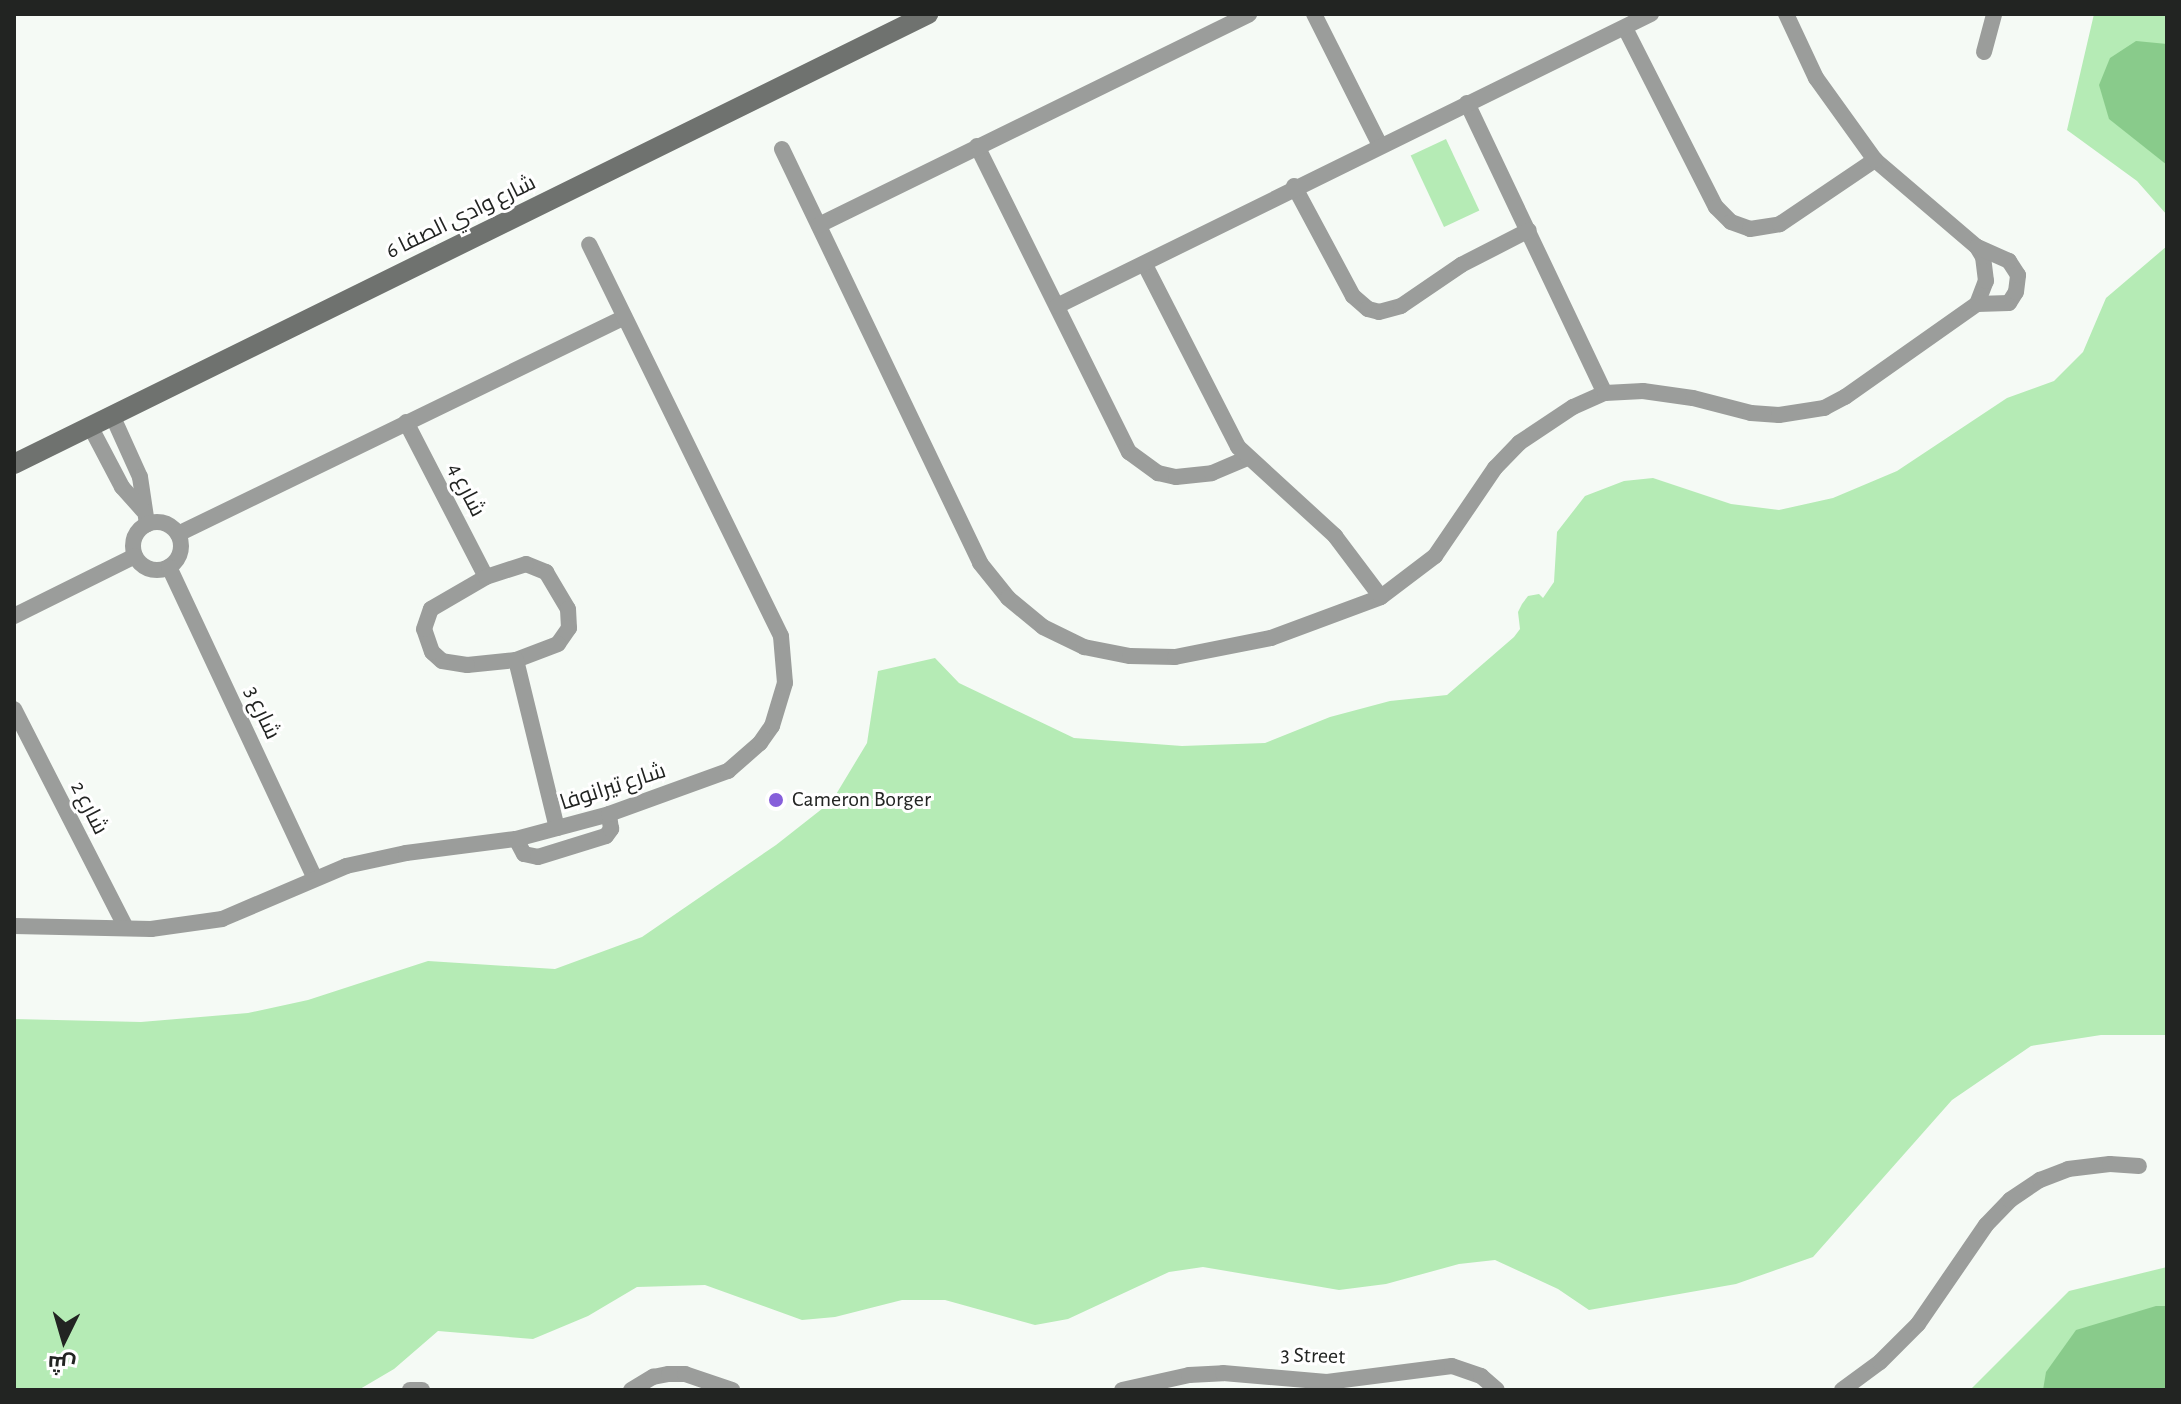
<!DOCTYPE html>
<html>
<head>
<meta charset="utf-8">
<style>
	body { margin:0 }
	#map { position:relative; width:2181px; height:1404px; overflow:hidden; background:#f5faf5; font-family:"Alegreya Sans",Cairo,sans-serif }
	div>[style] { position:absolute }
	.green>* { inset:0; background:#b5ebb5; transform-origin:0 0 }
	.water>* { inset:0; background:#89cb8b }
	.minor>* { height:16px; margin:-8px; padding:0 8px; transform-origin:8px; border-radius:8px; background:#9b9d9b }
	.minor>.ring { margin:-8px; padding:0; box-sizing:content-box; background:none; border:16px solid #9b9d9b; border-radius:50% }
	.secondary>* { height:20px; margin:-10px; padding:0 10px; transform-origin:10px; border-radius:10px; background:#6f726f }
	.dots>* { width:22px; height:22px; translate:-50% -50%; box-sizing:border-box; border:4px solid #fff; border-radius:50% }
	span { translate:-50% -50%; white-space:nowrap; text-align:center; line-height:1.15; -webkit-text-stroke:6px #fff; paint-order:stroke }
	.street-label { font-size:22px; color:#222422 }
	.poi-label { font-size:22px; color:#222422 }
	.left { translate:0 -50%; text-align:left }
	.frame { position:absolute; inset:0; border:16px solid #222422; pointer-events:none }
	.north { position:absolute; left:24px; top:1300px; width:80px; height:80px; -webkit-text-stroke:6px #fff; paint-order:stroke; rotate:185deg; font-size:22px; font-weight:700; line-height:32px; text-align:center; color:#222422 }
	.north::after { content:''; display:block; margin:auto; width:28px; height:36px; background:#222422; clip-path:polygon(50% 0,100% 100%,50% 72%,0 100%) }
</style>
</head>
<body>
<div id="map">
	<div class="green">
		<i style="clip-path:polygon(2094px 14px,2167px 14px,2167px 215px,2137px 181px,2067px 130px)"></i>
		<i style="left:1446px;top:139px;width:79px;height:39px;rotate:65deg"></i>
		<i style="clip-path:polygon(2167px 246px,2167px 1035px,2101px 1035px,2031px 1046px,1952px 1100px,1813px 1257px,1736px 1284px,1589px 1310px,1558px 1289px,1495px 1260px,1459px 1264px,1386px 1284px,1339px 1290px,1203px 1267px,1169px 1272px,1068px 1319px,1035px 1325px,945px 1300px,902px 1300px,835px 1317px,802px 1320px,705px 1285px,637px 1287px,588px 1316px,533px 1339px,438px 1331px,394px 1369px,360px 1389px,14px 1390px,14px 1019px,141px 1022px,248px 1013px,308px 1000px,428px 961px,555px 969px,642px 937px,776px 845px,832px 801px,867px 743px,878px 671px,935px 658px,959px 683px,1074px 738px,1182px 746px,1265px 743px,1330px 717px,1390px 701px,1447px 695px,1514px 637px,1520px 629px,1518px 612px,1522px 604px,1528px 596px,1539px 594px,1543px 598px,1554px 582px,1557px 532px,1585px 496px,1624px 481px,1653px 478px,1731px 504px,1779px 510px,1833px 498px,1897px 471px,2007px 398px,2054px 381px,2083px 352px,2106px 298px)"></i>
		<i style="clip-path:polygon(2167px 1267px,2167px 1390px,1970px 1390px,2069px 1291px)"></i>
	</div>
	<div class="water">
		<i style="clip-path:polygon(2136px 41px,2167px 44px,2167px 165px,2109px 119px,2099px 85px,2110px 58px)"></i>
		<i style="clip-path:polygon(2156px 1306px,2167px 1306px,2167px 1390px,2043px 1390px,2046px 1372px,2076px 1330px)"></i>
	</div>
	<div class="minor">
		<i style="left:1314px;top:14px;width:147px;rotate:63.3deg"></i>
		<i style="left:1625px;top:28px;width:201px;rotate:63.1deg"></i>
		<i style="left:1716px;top:207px;width:21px;rotate:45deg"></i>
		<i style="left:1731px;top:222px;width:20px;rotate:20deg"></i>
		<i style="left:1750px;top:229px;width:30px;rotate:-9deg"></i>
		<i style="left:1780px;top:224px;width:115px;rotate:-34deg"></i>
		<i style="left:1984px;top:52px;width:39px;rotate:-75deg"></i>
		<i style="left:1467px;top:103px;width:321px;rotate:64.6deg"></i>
		<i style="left:977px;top:146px;width:342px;rotate:63.6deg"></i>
		<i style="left:1129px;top:452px;width:36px;rotate:36deg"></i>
		<i style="left:1158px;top:473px;width:18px;rotate:13deg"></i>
		<i style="left:1176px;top:477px;width:36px;rotate:-6deg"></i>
		<i style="left:1212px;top:473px;width:38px;rotate:-23deg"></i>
		<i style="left:782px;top:149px;width:459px;rotate:64.4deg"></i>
		<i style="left:980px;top:563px;width:45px;rotate:51.3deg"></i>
		<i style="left:1008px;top:598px;width:45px;rotate:39.6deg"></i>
		<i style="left:1043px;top:627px;width:46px;rotate:26deg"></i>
		<i style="left:1084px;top:647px;width:47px;rotate:11.1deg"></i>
		<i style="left:1130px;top:656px;width:45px;rotate:1.3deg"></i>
		<i style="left:1175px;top:657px;width:98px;rotate:-11.2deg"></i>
		<i style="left:1271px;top:638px;width:117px;rotate:-20.4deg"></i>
		<i style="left:1381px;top:597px;width:68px;rotate:-37.2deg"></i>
		<i style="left:1435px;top:556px;width:107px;rotate:-55.7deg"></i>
		<i style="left:1495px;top:468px;width:35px;rotate:-46deg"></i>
		<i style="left:1519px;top:443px;width:65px;rotate:-33.7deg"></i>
		<i style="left:1573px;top:407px;width:35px;rotate:-24deg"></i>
		<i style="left:1605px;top:393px;width:38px;rotate:-3deg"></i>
		<i style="left:1643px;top:391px;width:50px;rotate:8deg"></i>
		<i style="left:1693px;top:398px;width:60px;rotate:14.5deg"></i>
		<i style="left:1751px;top:413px;width:28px;rotate:4deg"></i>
		<i style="left:1779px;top:415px;width:46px;rotate:-8.8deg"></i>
		<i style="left:1824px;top:408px;width:24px;rotate:-28deg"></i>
		<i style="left:1845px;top:397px;width:161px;rotate:-35.2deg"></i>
		<i style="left:1977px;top:304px;width:25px;rotate:-69deg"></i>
		<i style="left:1986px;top:281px;width:24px;rotate:-97deg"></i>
		<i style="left:1983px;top:257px;width:12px;rotate:-121deg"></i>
		<i style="left:1977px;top:247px;width:134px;rotate:-139.5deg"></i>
		<i style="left:1875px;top:160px;width:101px;rotate:-125.7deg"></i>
		<i style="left:1816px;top:78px;width:71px;rotate:-115.1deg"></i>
		<i style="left:1294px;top:186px;width:125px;rotate:61.8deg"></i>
		<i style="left:1353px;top:296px;width:20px;rotate:41deg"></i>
		<i style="left:1368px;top:309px;width:11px;rotate:15deg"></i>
		<i style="left:1379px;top:312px;width:23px;rotate:-15deg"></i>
		<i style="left:1401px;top:306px;width:73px;rotate:-34.3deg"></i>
		<i style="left:1461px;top:265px;width:76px;rotate:-27.2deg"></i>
		<i style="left:819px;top:225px;width:479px;rotate:-26.1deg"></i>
		<i style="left:1145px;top:265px;width:204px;rotate:62.9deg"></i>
		<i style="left:1238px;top:447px;width:132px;rotate:42.5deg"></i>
		<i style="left:1335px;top:536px;width:76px;rotate:53deg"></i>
		<i style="left:1977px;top:304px;width:32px;rotate:-2deg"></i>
		<i style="left:2009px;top:303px;width:13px;rotate:-58deg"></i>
		<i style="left:2016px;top:292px;width:17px;rotate:-83deg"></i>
		<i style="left:2018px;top:275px;width:17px;rotate:-123deg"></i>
		<i style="left:2009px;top:261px;width:35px;rotate:-156deg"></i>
		<i style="left:1057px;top:306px;width:662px;rotate:-26.18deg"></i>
		<i style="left:112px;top:415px;width:68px;rotate:65.7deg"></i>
		<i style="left:140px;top:477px;width:48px;rotate:81.5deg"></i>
		<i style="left:406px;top:422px;width:174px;rotate:62.7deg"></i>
		<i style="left:90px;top:426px;width:69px;rotate:62.3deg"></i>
		<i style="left:122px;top:487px;width:31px;rotate:48deg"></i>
		<i class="ring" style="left:133px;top:522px;width:32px;height:32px"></i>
		<i style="left:178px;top:534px;width:496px;rotate:-25.9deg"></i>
		<i style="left:526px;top:564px;width:22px;rotate:22deg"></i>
		<i style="left:546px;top:572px;width:43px;rotate:59.3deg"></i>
		<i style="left:568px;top:609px;width:19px;rotate:87deg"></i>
		<i style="left:569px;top:628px;width:19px;rotate:125deg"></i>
		<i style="left:558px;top:644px;width:45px;rotate:159.1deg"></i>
		<i style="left:516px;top:660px;width:49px;rotate:174.2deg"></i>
		<i style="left:467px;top:665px;width:25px;rotate:-171deg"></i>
		<i style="left:442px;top:661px;width:13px;rotate:-138deg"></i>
		<i style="left:432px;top:652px;width:24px;rotate:-109deg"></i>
		<i style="left:424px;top:629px;width:21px;rotate:-71deg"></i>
		<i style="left:431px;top:609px;width:64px;rotate:-30.2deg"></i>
		<i style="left:486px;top:577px;width:42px;rotate:-18deg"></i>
		<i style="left:169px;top:567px;width:344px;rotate:64.9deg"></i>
		<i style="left:14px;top:616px;width:135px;rotate:-26.4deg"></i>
		<i style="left:516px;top:660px;width:173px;rotate:76.3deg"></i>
		<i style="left:14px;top:709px;width:244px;rotate:62.9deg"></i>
		<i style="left:516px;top:839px;width:17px;rotate:62deg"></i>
		<i style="left:524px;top:854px;width:14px;rotate:12deg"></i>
		<i style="left:538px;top:857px;width:71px;rotate:-17.2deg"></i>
		<i style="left:606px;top:836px;width:9px;rotate:-54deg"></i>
		<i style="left:611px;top:829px;width:15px;rotate:-98deg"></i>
		<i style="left:14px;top:926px;width:137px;rotate:1.3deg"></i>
		<i style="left:151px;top:929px;width:72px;rotate:-8deg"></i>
		<i style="left:222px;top:919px;width:135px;rotate:-23.1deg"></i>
		<i style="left:346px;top:866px;width:61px;rotate:-12.2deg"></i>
		<i style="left:406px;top:853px;width:111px;rotate:-7.3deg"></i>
		<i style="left:516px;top:839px;width:96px;rotate:-15deg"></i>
		<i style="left:609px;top:814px;width:127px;rotate:-19.9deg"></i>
		<i style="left:728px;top:771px;width:43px;rotate:-41.2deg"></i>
		<i style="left:760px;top:743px;width:21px;rotate:-55deg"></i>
		<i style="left:772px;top:726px;width:45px;rotate:-73.2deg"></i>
		<i style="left:785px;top:683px;width:47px;rotate:-94.9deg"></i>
		<i style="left:781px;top:636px;width:436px;rotate:-116.1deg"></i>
		<i style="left:410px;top:1390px;width:12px"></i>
		<i style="left:631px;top:1390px;width:26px;rotate:-31deg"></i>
		<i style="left:653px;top:1377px;width:16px;rotate:-11deg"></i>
		<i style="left:669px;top:1374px;width:16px"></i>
		<i style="left:685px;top:1374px;width:50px;rotate:18.8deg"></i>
		<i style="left:1122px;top:1390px;width:69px;rotate:-12.6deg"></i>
		<i style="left:1189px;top:1375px;width:34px;rotate:-3deg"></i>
		<i style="left:1223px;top:1373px;width:104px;rotate:4.9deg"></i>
		<i style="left:1327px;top:1382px;width:126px;rotate:-7.3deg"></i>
		<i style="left:1452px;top:1366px;width:31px;rotate:19deg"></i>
		<i style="left:1481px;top:1376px;width:21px;rotate:41deg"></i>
		<i style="left:1842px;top:1390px;width:47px;rotate:-36.4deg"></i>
		<i style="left:1880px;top:1362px;width:54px;rotate:-45deg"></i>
		<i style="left:1918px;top:1324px;width:120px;rotate:-55.5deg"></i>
		<i style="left:1986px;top:1225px;width:35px;rotate:-46deg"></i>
		<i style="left:2010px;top:1200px;width:36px;rotate:-34deg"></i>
		<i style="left:2040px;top:1180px;width:30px;rotate:-21deg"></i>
		<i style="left:2068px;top:1169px;width:42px;rotate:-6.8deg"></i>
		<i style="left:2110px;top:1164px;width:29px;rotate:4deg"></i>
	</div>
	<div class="secondary">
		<i style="left:14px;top:464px;width:1019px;rotate:-26.21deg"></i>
	</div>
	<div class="dots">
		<i style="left:776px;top:800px;background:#865fda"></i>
	</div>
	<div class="street-label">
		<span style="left:461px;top:217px;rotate:-26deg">شارع وادي الصفا 6</span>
		<span style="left:466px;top:490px;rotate:63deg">شارع 4</span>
		<span style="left:262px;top:713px;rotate:65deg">شارع 3</span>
		<span style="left:613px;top:787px;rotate:-18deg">شارع تيرانوفا</span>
		<span style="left:89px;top:808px;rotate:63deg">شارع 2</span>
		<span style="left:1313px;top:1356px;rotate:2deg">3 Street</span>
	</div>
	<div class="poi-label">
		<span class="left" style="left:792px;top:800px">Cameron Borger</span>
	</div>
	<div class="frame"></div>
	<div class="north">ش</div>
</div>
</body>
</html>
